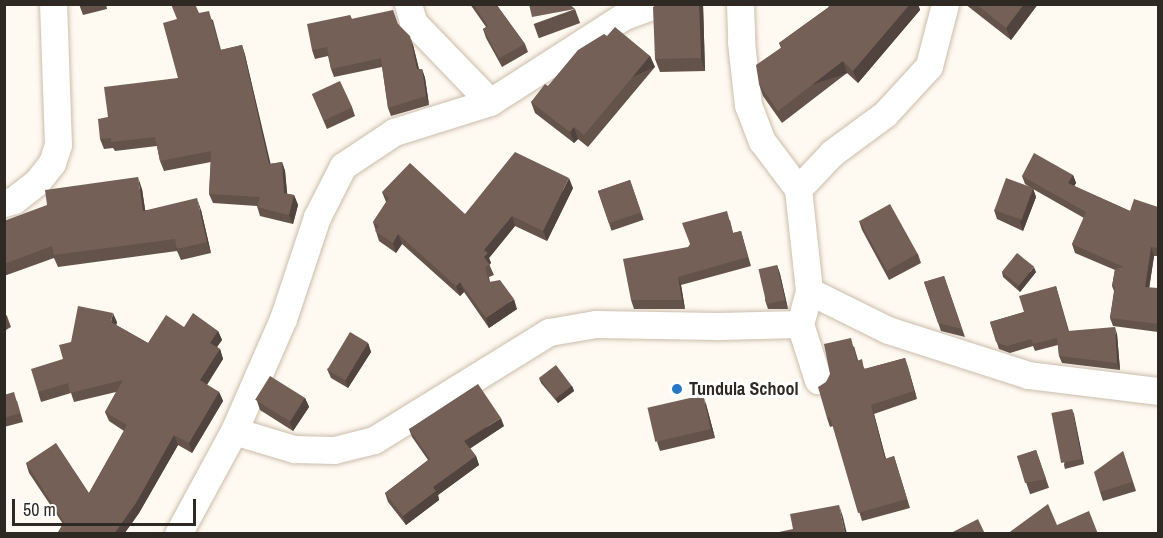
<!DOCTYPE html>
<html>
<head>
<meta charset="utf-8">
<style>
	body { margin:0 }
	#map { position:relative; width:1163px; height:538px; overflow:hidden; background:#fef9f1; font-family:"Archivo Narrow",sans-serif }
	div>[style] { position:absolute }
	.roads { filter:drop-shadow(0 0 2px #cbbdab) drop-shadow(0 0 2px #cbbdab) }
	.minor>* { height:27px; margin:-13.5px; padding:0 13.5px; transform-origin:13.5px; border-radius:13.5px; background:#fff }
	.wall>* { inset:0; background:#64534b; transform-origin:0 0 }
	.shaded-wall>* { inset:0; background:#51433d; transform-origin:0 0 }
	.building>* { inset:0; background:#746057; transform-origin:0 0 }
	.dots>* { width:16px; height:16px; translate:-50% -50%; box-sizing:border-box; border:3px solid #fff; border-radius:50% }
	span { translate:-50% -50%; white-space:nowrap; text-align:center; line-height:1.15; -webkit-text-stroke:6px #fff; paint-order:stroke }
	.poi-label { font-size:18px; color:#2e2922; font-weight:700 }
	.left { translate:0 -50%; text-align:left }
	.frame { position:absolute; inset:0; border:6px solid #2e2922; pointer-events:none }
	.scale { position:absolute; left:12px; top:499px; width:184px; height:27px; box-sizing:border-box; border:3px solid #2e2922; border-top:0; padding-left:8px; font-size:18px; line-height:21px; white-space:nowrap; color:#2e2922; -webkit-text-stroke:4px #fff; paint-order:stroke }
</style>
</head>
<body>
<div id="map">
	<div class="roads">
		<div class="minor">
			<i style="left:408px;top:4px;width:19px;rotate:74deg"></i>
			<i style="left:413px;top:22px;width:111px;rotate:46.1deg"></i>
			<i style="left:740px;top:4px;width:38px;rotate:88deg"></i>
			<i style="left:741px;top:42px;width:63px;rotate:83.7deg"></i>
			<i style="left:748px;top:105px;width:39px;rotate:69deg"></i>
			<i style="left:762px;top:141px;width:60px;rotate:53.1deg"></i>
			<i style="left:798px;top:189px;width:103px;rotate:83.8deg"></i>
			<i style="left:809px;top:291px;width:34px;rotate:105deg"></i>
			<i style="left:800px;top:324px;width:59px;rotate:72.2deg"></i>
			<i style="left:798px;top:189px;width:50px;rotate:-46.6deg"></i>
			<i style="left:832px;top:153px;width:66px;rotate:-36.3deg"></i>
			<i style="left:885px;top:114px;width:65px;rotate:-47.5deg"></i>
			<i style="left:929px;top:66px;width:64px;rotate:-75.5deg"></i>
			<i style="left:4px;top:203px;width:10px;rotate:-17deg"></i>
			<i style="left:14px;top:200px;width:29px;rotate:-38deg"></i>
			<i style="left:37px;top:182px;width:24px;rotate:-52deg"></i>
			<i style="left:52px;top:163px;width:19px;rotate:-72deg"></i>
			<i style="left:58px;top:145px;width:141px;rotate:-92deg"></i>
			<i style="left:809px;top:291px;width:88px;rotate:26.3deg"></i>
			<i style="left:888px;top:330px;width:147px;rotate:17.8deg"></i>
			<i style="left:1028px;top:375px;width:131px;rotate:7deg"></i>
			<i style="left:234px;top:431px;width:63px;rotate:16.7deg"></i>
			<i style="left:294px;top:449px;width:40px;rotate:1.4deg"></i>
			<i style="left:334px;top:450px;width:41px;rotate:-14deg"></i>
			<i style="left:374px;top:440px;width:206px;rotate:-31.7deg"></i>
			<i style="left:549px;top:332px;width:48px;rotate:-9.7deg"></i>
			<i style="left:596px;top:324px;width:122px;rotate:0.9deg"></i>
			<i style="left:718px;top:326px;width:82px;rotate:-1.4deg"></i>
			<i style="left:178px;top:534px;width:117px;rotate:-61.5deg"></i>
			<i style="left:234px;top:431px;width:122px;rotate:-66.4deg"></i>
			<i style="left:283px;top:319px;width:108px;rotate:-71.6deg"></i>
			<i style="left:317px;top:217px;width:57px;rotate:-63deg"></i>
			<i style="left:343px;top:166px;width:61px;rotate:-33.7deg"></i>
			<i style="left:394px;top:132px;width:101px;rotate:-17.4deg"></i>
			<i style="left:490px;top:102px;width:159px;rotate:-32.7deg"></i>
			<i style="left:624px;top:16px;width:35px;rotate:-20deg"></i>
		</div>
	</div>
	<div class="wall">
		<i style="clip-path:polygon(79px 4px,106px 4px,107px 9px,83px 15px)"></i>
		<i style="clip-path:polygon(470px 4px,496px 4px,525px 44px,528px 52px,502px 67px,486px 38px,483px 29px,486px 27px)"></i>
		<i style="clip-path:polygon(658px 4px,703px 4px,705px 71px,660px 72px,655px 59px)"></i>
		<i style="clip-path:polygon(827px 4px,918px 4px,920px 10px,858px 83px,847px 73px,782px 123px,763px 96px,759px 84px,781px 48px,779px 43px,829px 7px)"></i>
		<i style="clip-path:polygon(965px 4px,1038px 4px,1011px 40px)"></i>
		<i style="left:575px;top:9px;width:15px;height:44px;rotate:70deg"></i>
		<i style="clip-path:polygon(199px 13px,213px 20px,221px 50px,242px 45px,245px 55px,270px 164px,282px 162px,285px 171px,287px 194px,294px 195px,298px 205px,293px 224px,260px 216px,257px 206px,213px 203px,209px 194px,211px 162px,164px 171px,160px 161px,157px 146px,115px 151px,113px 148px,104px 149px,100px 139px,108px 117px,178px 78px,177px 19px)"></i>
		<i style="clip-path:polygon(350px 15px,352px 19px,398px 24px,413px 45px,419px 69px,422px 69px,425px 78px,429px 105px,391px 116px,388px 108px,382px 67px,334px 77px,331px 69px,328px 56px,315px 59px,312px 50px)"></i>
		<i style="clip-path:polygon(607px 36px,650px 56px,655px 67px,588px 147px,578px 139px,574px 143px,535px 113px,531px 102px,548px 86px)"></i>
		<i style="clip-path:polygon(312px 94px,352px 107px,355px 116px,327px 129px)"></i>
		<i style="clip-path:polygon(1073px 175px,1076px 183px,1074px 186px,1130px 211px,1158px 207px,1158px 256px,1154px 256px,1149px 288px,1158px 288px,1158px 332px,1113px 326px,1110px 318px,1114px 291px,1112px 286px,1115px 270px,1075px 253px,1072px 244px,1084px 218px,1033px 189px,1036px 197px,1023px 231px,997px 219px,994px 210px,1031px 188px,1025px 184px,1022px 176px)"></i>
		<i style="left:630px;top:180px;width:42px;height:34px;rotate:71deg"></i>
		<i style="clip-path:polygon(573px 188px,547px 241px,515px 226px,489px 258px,491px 263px,489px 264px,494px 275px,489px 277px,490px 282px,517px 309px,489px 328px,464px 292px,460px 296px,402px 244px,396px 253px,379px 241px,373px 222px,386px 202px,382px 192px,465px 214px)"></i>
		<i style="clip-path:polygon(142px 189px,145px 210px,201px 210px,211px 253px,181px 260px,177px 251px,58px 267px,54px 258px,4px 276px,4px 221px)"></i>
		<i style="clip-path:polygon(730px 220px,733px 233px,741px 231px,751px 266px,681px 285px,685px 309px,634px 309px,631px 300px)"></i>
		<i style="clip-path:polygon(859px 221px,918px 254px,921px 263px,889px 280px,862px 230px)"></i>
		<i style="clip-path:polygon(777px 265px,780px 274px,788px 309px,768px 309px,765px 300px)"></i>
		<i style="clip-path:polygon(1002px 272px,1036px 272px,1020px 292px,1003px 277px)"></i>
		<i style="clip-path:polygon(944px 276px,965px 337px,941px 331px,924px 282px)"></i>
		<i style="clip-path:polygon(1056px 286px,1069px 331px,1117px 334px,1120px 370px,1062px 363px,1059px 356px,1058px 345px,1035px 351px,1033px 346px,1010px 353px,999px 349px,990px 322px,1024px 312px)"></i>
		<i style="clip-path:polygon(4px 312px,7px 316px,11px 327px,4px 331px)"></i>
		<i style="clip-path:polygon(117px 322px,116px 325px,148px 343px,184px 327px,218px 331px,222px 340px,217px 347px,220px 349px,223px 359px,207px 385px,219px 392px,223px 401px,192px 453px,178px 445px,139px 513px,124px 534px,57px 534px,63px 524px,29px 473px,26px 463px,89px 493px,124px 431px,109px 421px,105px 412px,116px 392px,74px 402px,71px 393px,41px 402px,38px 392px,63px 359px,71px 342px)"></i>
		<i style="clip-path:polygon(368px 343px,371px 352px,348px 388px,331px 378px,327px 369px)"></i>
		<i style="clip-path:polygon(854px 346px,858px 360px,865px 369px,905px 358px,917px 399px,874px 414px,886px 459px,894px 456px,910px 508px,862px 521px,833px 426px,830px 427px,827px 418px,826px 382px)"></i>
		<i style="clip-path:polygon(539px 378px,572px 386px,574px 391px,558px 403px,541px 383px)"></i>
		<i style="clip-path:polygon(4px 395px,17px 401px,23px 422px,4px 427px)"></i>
		<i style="clip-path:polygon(305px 398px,309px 407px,293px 431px,260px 410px,257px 401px)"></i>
		<i style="clip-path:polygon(706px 404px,715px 438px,660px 451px,657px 442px)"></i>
		<i style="clip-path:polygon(1072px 409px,1084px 464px,1065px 469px,1064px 465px)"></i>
		<i style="clip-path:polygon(504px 426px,470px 448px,476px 456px,479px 465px,438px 495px,439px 500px,406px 525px,388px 502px,385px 493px,428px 460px,412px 437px,409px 429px)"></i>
		<i style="left:1036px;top:450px;width:40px;height:20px;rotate:71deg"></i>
		<i style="clip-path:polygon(1123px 451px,1136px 491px,1103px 501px,1100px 492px)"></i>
	</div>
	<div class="shaded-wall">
		<i style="clip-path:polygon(699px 4px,703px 4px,705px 71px,701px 58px)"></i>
		<i style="clip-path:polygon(910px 4px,918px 4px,920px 10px,858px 83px,853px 71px)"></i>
		<i style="clip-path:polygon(1024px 4px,1038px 4px,1011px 40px,1006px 28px)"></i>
		<i style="clip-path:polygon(410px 36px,413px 45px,421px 78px,417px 69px)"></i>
		<i style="clip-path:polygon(242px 45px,245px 55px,273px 174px,269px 164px)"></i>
		<i style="left:650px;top:56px;width:12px;height:103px;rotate:66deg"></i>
		<i style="left:843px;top:61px;width:13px;height:82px;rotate:72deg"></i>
		<i style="clip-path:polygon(422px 69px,425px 78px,429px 105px,426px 96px)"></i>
		<i style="clip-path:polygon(574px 127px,578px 139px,574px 143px,570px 132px)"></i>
		<i style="clip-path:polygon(282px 162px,285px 171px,288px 202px,284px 193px)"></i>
		<i style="clip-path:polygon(1073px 175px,1076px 183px,1071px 192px,1068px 183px)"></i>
		<i style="clip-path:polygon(138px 177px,142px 189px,147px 222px,143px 211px)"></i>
		<i style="clip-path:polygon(569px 178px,573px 188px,547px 241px,543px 231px)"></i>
		<i style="clip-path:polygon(1033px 188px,1036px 197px,1023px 231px,1020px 222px)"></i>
		<i style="clip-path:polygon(294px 195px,298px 205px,293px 224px,289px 215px)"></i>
		<i style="clip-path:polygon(197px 198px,201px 210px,211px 253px,207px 242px)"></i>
		<i style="clip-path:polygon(512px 216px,515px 226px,489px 258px,491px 263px,488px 267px,484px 257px,484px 250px)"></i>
		<i style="clip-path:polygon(398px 234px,402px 244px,396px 253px,393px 243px)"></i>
		<i style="clip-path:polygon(1151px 247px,1154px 256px,1148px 296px,1145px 287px)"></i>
		<i style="clip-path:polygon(777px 265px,780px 274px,788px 309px,785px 300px)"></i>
		<i style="clip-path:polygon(1034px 267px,1036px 272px,1020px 292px,1018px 287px)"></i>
		<i style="clip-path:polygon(678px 277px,681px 285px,685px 309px,682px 300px)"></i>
		<i style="clip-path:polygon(460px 282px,464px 292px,460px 296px,456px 286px)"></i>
		<i style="clip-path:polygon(514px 299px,517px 309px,489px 328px,486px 318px)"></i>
		<i style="clip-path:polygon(113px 313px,117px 322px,115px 331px,111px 322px)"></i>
		<i style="clip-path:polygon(1115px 327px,1117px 334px,1120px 370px,1117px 363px)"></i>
		<i style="clip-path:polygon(218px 331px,222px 340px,213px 352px,210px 343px)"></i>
		<i style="clip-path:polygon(368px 343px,371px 352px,348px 388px,345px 380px)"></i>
		<i style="clip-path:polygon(220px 349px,223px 359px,203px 390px,200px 380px)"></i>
		<i style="clip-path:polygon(905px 358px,908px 367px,917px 399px,914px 391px)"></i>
		<i style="clip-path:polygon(572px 386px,574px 391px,558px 403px,556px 399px)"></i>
		<i style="clip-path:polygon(219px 392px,223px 401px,192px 453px,189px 443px)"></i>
		<i style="clip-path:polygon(703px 395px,706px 404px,715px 438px,711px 429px)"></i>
		<i style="clip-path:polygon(305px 398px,309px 407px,293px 431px,290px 422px)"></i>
		<i style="clip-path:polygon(871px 405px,874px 414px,888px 467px,885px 459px)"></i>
		<i style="clip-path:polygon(1072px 409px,1074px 414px,1084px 464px,1082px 459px)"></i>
		<i style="clip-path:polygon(501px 418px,504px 426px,468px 450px,464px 441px)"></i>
		<i style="clip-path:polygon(174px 435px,178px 445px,139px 513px,124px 534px,114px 534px)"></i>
		<i style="clip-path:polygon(476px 456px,479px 465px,438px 495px,439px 500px,406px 525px,403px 516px,433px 487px)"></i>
		<i style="clip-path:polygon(839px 505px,843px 517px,847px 534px,845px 534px)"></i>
	</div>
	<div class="building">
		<i style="clip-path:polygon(171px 4px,195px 4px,199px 13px,209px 11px,220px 50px,242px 45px,269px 164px,282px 162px,284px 193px,294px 195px,289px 215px,257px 207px,260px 197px,209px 194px,211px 151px,160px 161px,155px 137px,111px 142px,111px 138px,100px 139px,98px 119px,108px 117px,104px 87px,178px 78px,163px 23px,177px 19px)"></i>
		<i style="clip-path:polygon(473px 4px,496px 4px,525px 44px,499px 58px,483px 29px,488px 26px)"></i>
		<i style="clip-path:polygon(529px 4px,569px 4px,575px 9px,532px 17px)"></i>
		<i style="clip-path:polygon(658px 4px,699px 4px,701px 58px,655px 59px,653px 7px)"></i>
		<i style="clip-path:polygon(833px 4px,910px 4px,853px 71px,843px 61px,778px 111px,759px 84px,756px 65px,782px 47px,779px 43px)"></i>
		<i style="clip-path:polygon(976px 4px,1024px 4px,1006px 28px)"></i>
		<i style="clip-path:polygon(393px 10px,398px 24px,410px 36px,417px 69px,422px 69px,426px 96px,388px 108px,381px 58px,331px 69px,327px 47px,312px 50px,307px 24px,350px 15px,351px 19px)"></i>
		<i style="clip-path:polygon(615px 27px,650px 56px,584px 135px,574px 127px,570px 132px,531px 102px,545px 84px,548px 86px,578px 50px,604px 34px,607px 36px)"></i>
		<i style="left:340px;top:81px;width:29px;height:31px;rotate:65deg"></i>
		<i style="clip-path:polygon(515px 152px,569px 178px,543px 231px,512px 216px,484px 250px,488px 253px,484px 257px,490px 265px,485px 267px,489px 282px,500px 280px,514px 299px,486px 318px,460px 282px,456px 286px,398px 234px,393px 243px,375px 231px,379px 226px,373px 222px,389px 198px,382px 192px,410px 163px,465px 214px)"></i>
		<i style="clip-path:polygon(1034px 153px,1073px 175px,1068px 183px,1130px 211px,1134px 199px,1158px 207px,1158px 248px,1151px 247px,1145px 287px,1158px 288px,1158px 324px,1110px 318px,1115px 287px,1112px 286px,1115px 269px,1124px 267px,1072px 244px,1086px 212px,1022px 176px)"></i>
		<i style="clip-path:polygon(138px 177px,143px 211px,197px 198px,207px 242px,177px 249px,175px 239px,54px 255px,52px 246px,4px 264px,4px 221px,47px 205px,45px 190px)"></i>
		<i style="left:1006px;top:178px;width:29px;height:34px;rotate:20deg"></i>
		<i style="left:630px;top:180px;width:34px;height:34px;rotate:71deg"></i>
		<i style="left:890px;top:204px;width:57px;height:35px;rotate:61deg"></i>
		<i style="clip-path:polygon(727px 211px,733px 233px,741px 231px,748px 257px,678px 277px,682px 300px,631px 300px,623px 259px,688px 247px,690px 244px,682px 223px)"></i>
		<i style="left:1017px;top:253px;width:22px;height:24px;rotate:39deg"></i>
		<i style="left:777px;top:265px;width:36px;height:19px;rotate:77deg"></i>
		<i style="clip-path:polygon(944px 276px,962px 329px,938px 323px,924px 282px)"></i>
		<i style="clip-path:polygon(1056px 286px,1068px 331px,1115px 327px,1117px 363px,1059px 356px,1057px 338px,1033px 344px,1031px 339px,1007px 346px,996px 342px,990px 322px,1024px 312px,1019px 296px)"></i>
		<i style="clip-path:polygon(78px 306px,113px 313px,111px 322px,148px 343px,166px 315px,184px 327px,193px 313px,218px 331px,210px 343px,220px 349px,200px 380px,219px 392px,189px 443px,174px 435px,136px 503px,114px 534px,57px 534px,64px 522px,26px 463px,56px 443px,89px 493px,127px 425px,105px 412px,123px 380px,70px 393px,68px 383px,38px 392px,31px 369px,63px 359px,59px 345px,71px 342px)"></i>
		<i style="left:350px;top:332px;width:21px;height:44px;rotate:31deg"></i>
		<i style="clip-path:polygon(851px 338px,857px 361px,862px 359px,864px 369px,905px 358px,914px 391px,871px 405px,885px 459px,894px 456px,907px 499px,858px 513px,830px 417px,827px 418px,818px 387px,826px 382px,830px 374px,824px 344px)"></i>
		<i style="left:556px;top:365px;width:26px;height:21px;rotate:53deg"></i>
		<i style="left:270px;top:376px;width:41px;height:28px;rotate:32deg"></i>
		<i style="clip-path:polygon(478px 384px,501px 418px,464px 441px,476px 456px,433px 487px,436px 491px,403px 516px,385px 493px,430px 459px,409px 429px)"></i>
		<i style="clip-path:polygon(14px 392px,20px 413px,4px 418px,4px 395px)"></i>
		<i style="left:703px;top:395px;width:35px;height:57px;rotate:77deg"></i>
		<i style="left:1072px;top:409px;width:51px;height:21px;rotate:79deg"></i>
		<i style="clip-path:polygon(1036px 450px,1046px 479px,1025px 483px,1017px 456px)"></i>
		<i style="clip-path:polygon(1123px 451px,1132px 482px,1100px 492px,1094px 472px)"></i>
		<i style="clip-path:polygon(1048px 504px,1057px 525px,1089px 511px,1098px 534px,1007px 534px)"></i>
		<i style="clip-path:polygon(839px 505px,845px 534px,779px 534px,779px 532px,793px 529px,790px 514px)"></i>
		<i style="clip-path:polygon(978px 519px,985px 534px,949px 534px)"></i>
	</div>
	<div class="dots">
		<i style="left:677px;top:389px;background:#2777c6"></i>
	</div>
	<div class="poi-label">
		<span class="left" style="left:689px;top:389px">Tundula School</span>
	</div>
	<div class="frame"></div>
	<div class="scale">50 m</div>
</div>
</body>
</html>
